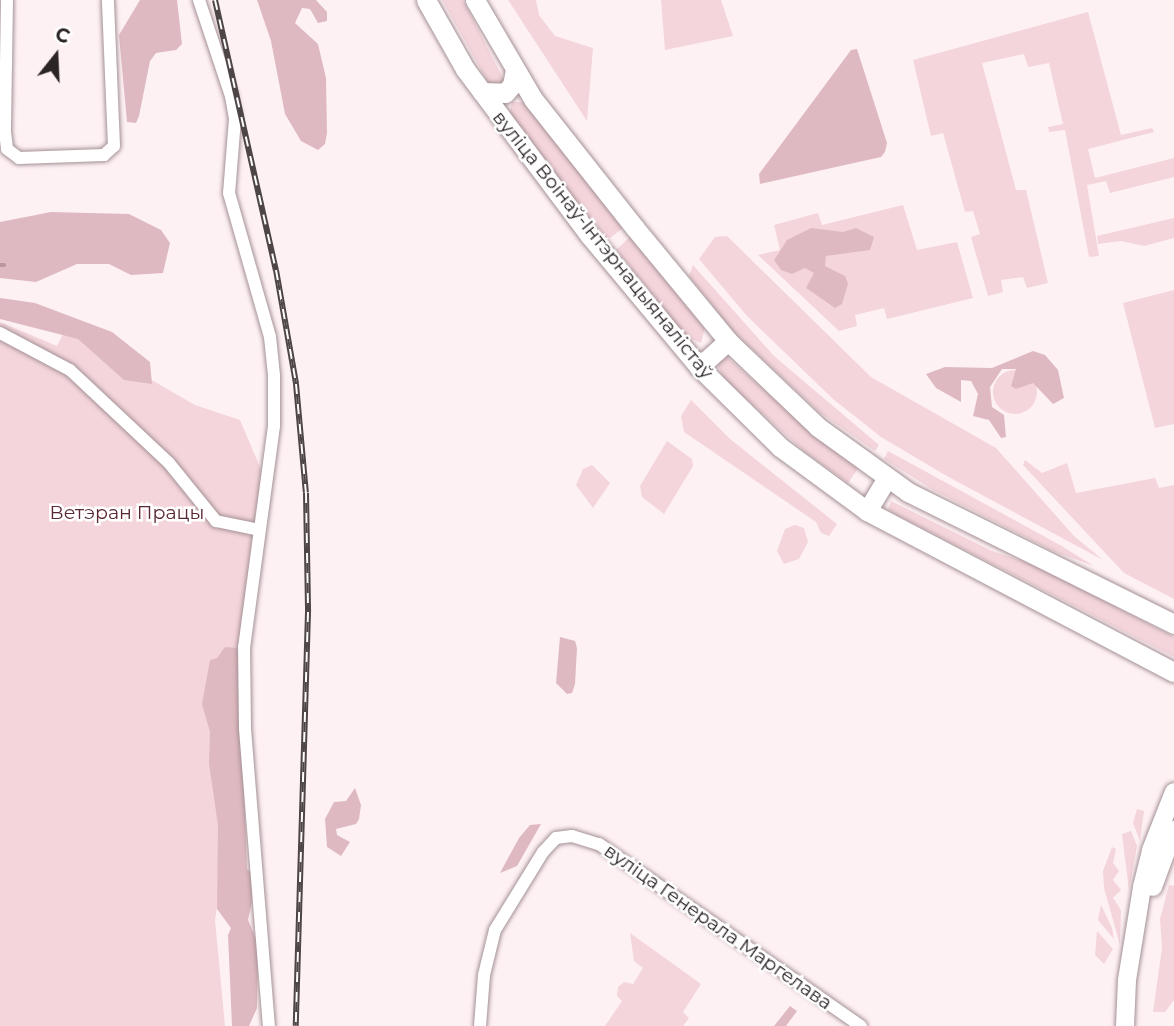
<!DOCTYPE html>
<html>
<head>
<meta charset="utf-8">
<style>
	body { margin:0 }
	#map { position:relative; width:1174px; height:1026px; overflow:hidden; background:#fef1f4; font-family:Montserrat,sans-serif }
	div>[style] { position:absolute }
	.green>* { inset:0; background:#f4d5db }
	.round { border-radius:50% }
	.forest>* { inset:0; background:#dfb9c1 }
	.stream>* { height:3.5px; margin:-1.75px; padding:0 1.75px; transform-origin:1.75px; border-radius:1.75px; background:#bb969e }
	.roads { filter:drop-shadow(0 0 2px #a49195) drop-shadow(0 0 2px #a49195) }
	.street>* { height:12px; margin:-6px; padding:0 6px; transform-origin:6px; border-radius:6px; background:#fff }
	.secondary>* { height:18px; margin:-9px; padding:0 9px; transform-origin:9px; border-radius:9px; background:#fff }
	.primary>* { height:19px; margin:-9.5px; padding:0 9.5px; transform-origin:9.5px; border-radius:9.5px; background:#fff }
	.rail>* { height:6px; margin-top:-3px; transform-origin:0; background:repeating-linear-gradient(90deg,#fff 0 10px,#4d4546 0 20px); box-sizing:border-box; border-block:2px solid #4d4546 }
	span { translate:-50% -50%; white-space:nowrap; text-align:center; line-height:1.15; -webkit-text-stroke:5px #fff; paint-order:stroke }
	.street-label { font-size:19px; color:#2c2526 }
	.park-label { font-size:19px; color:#5a2835 }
	.north { position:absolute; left:21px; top:21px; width:70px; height:70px; -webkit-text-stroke:5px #fff; paint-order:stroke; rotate:18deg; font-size:19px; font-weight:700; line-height:28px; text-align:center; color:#2c2526 }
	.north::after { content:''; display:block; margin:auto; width:24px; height:32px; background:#2c2526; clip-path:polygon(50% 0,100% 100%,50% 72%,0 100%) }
</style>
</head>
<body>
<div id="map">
	<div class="green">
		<i style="clip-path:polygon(442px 0,463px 0,506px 84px,489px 84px)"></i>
		<i style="clip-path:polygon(508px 0,536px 0,539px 15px,555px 36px,593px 48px,587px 121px)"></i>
		<i style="clip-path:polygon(661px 0,721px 0,733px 36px,665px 50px)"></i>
		<i style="clip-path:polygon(1088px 12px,1121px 135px,1152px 128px,1154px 132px,1088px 149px,1095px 178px,1174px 158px,1174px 177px,1110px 193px,1106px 181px,1087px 185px,1099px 256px,1089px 257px,1065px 130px,1049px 132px,1048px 127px,1063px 124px,1049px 63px,1028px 67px,1024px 54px,982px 63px,1016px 190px,1026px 190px,1048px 283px,1027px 288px,1023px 277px,1001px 280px,1003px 292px,988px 296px,971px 237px,980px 234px,973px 211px,965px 212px,943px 133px,931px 136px,913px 60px)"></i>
		<i style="clip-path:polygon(512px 102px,525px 102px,623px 228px,606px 241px,509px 115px)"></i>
		<i style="clip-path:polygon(903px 205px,917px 250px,957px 242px,973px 298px,887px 319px,884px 308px,855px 315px,857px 326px,839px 331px,758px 255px,780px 250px,774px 225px,818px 213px,822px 225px)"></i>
		<i style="clip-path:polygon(1174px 218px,1174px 238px,1144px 246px,1121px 241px,1098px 244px,1097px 236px)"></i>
		<i style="clip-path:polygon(727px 236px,871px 377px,996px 448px,1074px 536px,1103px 560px,945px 475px,881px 437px,833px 399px,747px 316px,699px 259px,715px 237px)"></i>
		<i style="clip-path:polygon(630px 237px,705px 327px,701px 343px,687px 337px,616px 250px)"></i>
		<i style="clip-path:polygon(693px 265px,774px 356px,879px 445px,875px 451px,819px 412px,733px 331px,689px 276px)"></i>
		<i style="clip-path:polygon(1174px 290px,1174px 424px,1155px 428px,1123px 303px)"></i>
		<i style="clip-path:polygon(0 322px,57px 346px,65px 330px,195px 405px,240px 420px,262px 472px,251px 544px,238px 765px,215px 920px,225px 1026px,0 1026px)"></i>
		<i style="clip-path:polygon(726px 356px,815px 436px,859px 467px,848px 483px,805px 452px,723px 378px,717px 363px)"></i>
		<i class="round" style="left:993px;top:370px;width:44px;height:44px"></i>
		<i style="clip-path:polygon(691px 400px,730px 439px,837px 524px,829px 536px,821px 533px,816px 522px,684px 432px,681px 416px)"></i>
		<i style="clip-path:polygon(667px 441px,692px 459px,693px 466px,664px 514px,642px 497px,640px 486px)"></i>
		<i style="clip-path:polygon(888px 451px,1060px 545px,1094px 566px,1055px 552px,933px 490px,884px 459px)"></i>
		<i style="clip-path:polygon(1025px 460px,1042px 473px,1067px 463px,1076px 493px,1155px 478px,1159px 488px,1174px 485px,1174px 599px,1124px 573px,1023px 465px)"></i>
		<i style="clip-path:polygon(592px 465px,610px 483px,593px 508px,576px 485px,583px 469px)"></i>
		<i style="clip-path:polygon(891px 501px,992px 551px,1032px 564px,1174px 637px,1174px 657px,893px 513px,888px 509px)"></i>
		<i style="clip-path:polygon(795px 525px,804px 528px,808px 542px,799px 559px,784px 564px,777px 551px,785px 529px)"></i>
		<i style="clip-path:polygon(1137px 809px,1144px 811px,1140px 841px,1133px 823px)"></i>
		<i style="clip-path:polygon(1131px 831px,1137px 846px,1129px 890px,1122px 834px)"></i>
		<i style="clip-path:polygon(1112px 847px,1116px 849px,1113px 863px,1119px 871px,1113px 880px,1121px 890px,1113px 898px,1121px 910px,1120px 945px,1104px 888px,1103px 871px)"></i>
		<i style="clip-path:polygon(1169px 885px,1174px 886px,1174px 1000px,1165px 1012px,1153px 1012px,1162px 948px,1160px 919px)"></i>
		<i style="clip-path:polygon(1101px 905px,1112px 928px,1114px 939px,1098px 920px)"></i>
		<i style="clip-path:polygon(1097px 931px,1113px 949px,1104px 964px,1095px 955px)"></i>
		<i style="clip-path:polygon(630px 933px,701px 984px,683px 1012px,689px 1018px,683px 1026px,605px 1026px,622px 1001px,617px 996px,618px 987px,624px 982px,633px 984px,643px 968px,634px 961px)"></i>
	</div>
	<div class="forest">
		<i style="clip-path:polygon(140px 0,177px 0,182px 44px,176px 50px,156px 53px,150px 61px,139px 116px,136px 123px,127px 122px,119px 35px)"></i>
		<i style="clip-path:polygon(257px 0,316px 0,327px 12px,327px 21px,318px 23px,310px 9px,302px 8px,295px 23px,318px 44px,326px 78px,327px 133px,325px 144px,318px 150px,301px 141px,285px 114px,271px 41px)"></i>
		<i style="clip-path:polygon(857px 49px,887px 143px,885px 152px,881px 157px,760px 184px,759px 174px,851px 50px)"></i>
		<i style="clip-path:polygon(51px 212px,129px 214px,161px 230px,170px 243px,163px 273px,131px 275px,109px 264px,77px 264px,36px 282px,0 278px,0 222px)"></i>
		<i style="clip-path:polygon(811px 228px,843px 232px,856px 228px,874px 237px,870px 250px,826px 256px,825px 266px,845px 276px,848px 284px,842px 304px,835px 308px,806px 288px,814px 273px,805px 268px,792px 274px,781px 270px,774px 260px,787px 240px)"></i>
		<i style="clip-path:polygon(0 298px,35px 303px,112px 332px,150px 362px,152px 384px,124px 380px,78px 339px,0 319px)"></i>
		<i style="clip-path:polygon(1033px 351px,1045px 355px,1058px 370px,1064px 398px,1053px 404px,1033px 383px,1016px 389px,1011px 386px,1016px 369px,1002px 369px,990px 387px,992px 407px,1004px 415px,1006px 437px,1001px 438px,989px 420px,973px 416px,978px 394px,971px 381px,961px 380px,961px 402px,936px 388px,926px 374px,945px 367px,992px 368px)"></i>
		<i style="clip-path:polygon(560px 637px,575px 641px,577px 648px,575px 684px,572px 693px,567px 694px,556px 683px)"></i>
		<i style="clip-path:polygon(225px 647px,237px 648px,239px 657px,247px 869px,257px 878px,248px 920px,258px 943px,257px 1008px,249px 1026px,232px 1026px,228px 935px,231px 928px,217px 909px,218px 825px,209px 764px,210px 732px,202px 704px,210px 660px,217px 658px)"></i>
		<i style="clip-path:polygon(355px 788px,361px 805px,359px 819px,356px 824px,336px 829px,337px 835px,350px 842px,341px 856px,327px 847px,325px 819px,334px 802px,346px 801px)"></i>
		<i style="clip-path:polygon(541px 824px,517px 866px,500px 873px,519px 838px,530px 825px)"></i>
		<i style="clip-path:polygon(790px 1006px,797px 1011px,786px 1026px,774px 1026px)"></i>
	</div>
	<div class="stream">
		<i style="left:0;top:265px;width:4px"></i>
	</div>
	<div class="roads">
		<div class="street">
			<i style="left:7px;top:0;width:132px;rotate:90.9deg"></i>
			<i style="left:5px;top:132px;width:17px;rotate:83deg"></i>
			<i style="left:7px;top:149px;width:15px;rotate:37deg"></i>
			<i style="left:19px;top:158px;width:85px;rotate:-2deg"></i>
			<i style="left:104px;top:155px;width:13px;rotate:-42deg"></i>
			<i style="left:114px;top:146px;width:146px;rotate:-92.4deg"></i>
			<i style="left:199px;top:0;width:101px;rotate:71.6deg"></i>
			<i style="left:231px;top:96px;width:23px;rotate:80deg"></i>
			<i style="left:235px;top:119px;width:74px;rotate:94.6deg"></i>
			<i style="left:229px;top:193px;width:150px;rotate:74.1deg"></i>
			<i style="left:270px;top:337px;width:39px;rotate:84deg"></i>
			<i style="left:274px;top:376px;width:50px;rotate:90deg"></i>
			<i style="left:274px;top:426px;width:223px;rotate:97.7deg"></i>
			<i style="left:244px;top:647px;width:82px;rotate:89.3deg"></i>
			<i style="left:245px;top:729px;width:298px;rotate:85.4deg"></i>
			<i style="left:0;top:333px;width:79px;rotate:27.9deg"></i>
			<i style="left:70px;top:370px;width:136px;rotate:43.2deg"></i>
			<i style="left:169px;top:463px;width:75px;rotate:51deg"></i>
			<i style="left:216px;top:521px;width:44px;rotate:11.8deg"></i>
			<i style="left:480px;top:1026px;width:51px;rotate:-85.5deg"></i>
			<i style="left:484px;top:975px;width:46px;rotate:-76.3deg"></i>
			<i style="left:495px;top:930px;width:92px;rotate:-58.4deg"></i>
			<i style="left:543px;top:852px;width:19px;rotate:-47deg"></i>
			<i style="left:556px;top:838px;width:16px;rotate:-7deg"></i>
			<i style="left:572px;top:836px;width:28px;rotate:17deg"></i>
			<i style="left:599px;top:844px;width:319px;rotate:34.8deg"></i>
		</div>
		<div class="secondary">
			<i style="left:1153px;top:887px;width:61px;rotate:-69.8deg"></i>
			<i style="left:1125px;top:1026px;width:46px;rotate:-87.5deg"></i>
			<i style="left:1127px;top:980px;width:94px;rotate:-80.8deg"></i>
			<i style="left:1142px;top:887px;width:38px;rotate:-76deg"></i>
			<i style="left:1151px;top:850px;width:62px;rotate:-68.4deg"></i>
		</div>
		<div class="primary">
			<i style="left:426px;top:0;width:79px;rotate:60.5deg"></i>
			<i style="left:465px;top:69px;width:209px;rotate:53.2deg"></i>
			<i style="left:590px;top:236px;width:170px;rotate:50.2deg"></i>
			<i style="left:699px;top:367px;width:114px;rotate:44.6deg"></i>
			<i style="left:780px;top:447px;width:108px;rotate:36.3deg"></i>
			<i style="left:867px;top:511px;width:347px;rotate:27.7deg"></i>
			<i style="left:475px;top:0;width:115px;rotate:59.6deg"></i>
			<i style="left:533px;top:99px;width:164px;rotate:51.7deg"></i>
			<i style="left:635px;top:228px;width:146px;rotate:50.5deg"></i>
			<i style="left:728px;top:341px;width:124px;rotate:43.7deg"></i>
			<i style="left:818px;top:427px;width:111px;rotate:35.8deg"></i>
			<i style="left:908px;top:492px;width:297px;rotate:26.4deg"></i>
			<i style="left:482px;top:92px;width:23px;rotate:2deg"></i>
			<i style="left:505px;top:93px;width:11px;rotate:-49deg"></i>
			<i style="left:512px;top:85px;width:15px;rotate:-79deg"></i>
			<i style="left:699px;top:367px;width:39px;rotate:-42deg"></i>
			<i style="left:867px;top:511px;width:39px;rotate:-59deg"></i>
		</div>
	</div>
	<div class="rail">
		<i style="left:215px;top:0;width:277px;rotate:77.3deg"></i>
		<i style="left:276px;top:270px;width:116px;rotate:80deg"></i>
		<i style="left:296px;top:384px;width:109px;rotate:84.8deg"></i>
		<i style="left:306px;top:493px;width:119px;rotate:89deg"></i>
		<i style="left:308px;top:612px;width:414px;rotate:91.7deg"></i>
	</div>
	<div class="street-label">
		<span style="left:603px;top:245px;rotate:51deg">вуліца Воінаў-Інтэрнацыяналістаў</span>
		<span style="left:718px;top:927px;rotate:35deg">вуліца Генерала Маргелава</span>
	</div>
	<div class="park-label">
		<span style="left:127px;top:513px">Ветэран Працы</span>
	</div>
	<div class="north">С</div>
</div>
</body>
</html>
